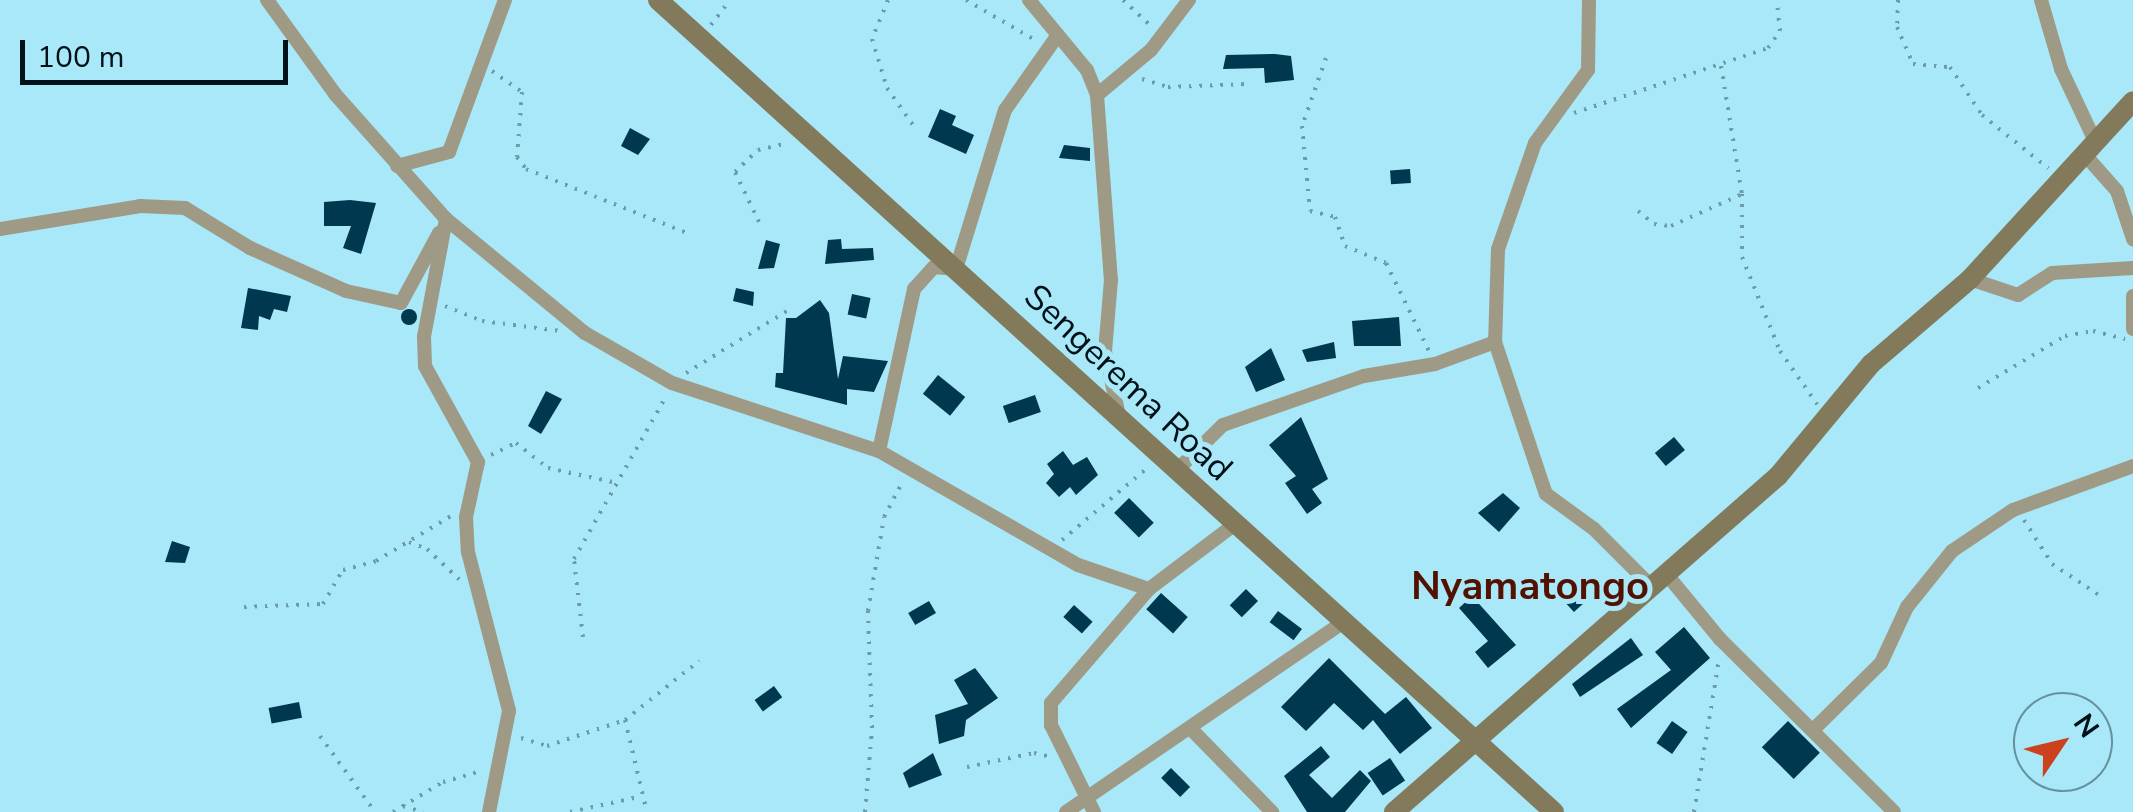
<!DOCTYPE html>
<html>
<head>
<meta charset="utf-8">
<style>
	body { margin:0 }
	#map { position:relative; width:2133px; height:812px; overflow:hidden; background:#a8e8f8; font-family:"Nunito Sans",sans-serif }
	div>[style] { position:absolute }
	.building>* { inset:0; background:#003850; transform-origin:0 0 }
	.round { border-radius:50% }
	.path>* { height:4px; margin-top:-2px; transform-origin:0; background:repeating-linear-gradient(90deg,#6d9ca9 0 2.5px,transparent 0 10.5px) }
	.street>* { height:14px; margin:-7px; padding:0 7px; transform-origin:7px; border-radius:7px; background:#9f9a85 }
	.secondary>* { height:20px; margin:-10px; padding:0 10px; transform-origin:10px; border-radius:10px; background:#827a5b }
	span { translate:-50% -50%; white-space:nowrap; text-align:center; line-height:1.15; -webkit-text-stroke:10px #a8e8f8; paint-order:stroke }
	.street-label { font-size:35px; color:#001117 }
	.quarter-label { font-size:40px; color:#531101; font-weight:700 }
	.north { position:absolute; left:2013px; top:692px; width:100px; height:100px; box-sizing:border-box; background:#a8e8f8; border:2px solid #65929e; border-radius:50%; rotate:55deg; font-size:28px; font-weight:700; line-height:40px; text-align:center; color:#001117 }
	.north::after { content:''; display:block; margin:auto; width:35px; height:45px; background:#cc421e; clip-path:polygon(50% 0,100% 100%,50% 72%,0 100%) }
	.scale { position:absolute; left:20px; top:40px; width:268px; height:45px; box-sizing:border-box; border:5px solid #001117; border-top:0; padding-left:12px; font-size:30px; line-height:35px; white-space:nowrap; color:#001117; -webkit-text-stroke:8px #a8e8f8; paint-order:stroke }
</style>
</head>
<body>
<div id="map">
	<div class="building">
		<i style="clip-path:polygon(1275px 54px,1291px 56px,1294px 80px,1265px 83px,1264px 68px,1223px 69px,1226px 55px)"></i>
		<i style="clip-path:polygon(940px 109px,956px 116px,952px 125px,974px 135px,966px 154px,928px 137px)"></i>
		<i style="clip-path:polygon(630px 128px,650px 139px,638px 155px,621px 146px)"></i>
		<i style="clip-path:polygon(1064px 145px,1090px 148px,1090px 161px,1059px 158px)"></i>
		<i style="left:1410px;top:169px;width:14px;height:20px;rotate:86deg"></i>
		<i style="clip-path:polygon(350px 200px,376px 203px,361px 254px,343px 248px,351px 226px,324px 226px,324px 202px)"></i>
		<i style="clip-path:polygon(841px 239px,842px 249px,873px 248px,874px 260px,825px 264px,828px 240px)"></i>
		<i style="clip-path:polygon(766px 240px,780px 244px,774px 268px,758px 269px)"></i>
		<i style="clip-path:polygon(248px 288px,291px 296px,287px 312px,274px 309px,270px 320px,259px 316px,258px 330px,241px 328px)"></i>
		<i style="clip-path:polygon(736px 288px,754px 292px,753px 306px,733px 301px)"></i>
		<i style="left:852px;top:294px;width:19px;height:21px;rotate:12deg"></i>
		<i style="clip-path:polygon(820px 300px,829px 313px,838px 379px,843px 356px,888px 361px,874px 392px,847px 389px,847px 405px,775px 387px,776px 373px,783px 373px,786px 318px,796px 318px)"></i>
		<i class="round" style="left:401px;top:309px;width:16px;height:16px"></i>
		<i style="clip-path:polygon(1399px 317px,1401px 346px,1354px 346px,1352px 321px)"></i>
		<i style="clip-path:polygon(1334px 342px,1336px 358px,1307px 362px,1302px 350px)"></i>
		<i style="clip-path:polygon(1271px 348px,1285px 380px,1256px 392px,1245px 367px)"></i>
		<i style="left:938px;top:375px;width:35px;height:24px;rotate:39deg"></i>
		<i style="clip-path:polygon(546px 391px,562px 399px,541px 434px,528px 426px)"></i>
		<i style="left:1035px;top:395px;width:18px;height:34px;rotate:71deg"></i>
		<i style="clip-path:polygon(1301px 417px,1328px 479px,1312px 489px,1322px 503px,1307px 514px,1285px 483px,1296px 476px,1269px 445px)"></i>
		<i style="left:1674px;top:437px;width:17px;height:25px;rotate:50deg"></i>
		<i style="clip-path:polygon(1063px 451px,1073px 465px,1087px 457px,1098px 475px,1076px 495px,1070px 487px,1059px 497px,1046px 483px,1054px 474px,1047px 464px)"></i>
		<i style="clip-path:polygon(1503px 493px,1520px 508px,1499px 532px,1478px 513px)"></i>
		<i style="left:1129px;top:498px;width:35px;height:21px;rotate:45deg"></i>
		<i style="clip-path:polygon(172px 541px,190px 547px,185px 563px,165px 562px)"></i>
		<i style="left:1589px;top:581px;width:13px;height:32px;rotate:48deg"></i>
		<i style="left:1246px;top:589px;width:17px;height:23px;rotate:45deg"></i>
		<i style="left:1161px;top:593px;width:36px;height:22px;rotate:42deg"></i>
		<i style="clip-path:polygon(1472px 596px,1516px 645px,1488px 668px,1475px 652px,1488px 641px,1459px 608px)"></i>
		<i style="left:929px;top:601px;width:14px;height:24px;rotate:60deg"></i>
		<i style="left:1074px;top:605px;width:25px;height:16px;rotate:42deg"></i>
		<i style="left:1278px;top:611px;width:30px;height:14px;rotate:37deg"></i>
		<i style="clip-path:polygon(1684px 627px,1710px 658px,1631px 728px,1617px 709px,1671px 670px,1655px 652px)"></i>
		<i style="clip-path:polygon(1631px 638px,1643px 655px,1580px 697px,1572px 684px)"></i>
		<i style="clip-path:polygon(1329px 658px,1385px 714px,1406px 697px,1432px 728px,1400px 754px,1373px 720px,1363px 730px,1334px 703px,1306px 731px,1281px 707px)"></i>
		<i style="clip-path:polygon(975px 668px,998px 698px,966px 720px,964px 736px,939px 744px,935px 715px,968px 704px,954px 680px)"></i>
		<i style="left:774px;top:686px;width:14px;height:24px;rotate:54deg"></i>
		<i style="left:299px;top:702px;width:16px;height:31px;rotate:79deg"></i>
		<i style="left:1672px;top:721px;width:19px;height:27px;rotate:35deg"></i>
		<i style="left:1788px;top:721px;width:45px;height:37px;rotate:45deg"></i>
		<i style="clip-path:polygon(1321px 746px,1330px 757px,1309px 775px,1332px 798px,1360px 770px,1371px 781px,1345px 812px,1307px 812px,1284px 776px)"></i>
		<i style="clip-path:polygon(933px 753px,942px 775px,909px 788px,903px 773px)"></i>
		<i style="left:1390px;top:758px;width:27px;height:27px;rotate:56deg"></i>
		<i style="left:1171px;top:768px;width:27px;height:14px;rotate:45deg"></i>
	</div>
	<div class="path">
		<i style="left:888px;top:0;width:42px;rotate:112.3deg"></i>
		<i style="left:872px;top:39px;width:51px;rotate:73deg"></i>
		<i style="left:887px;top:88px;width:49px;rotate:55deg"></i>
		<i style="left:966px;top:0;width:80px;rotate:30.1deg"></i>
		<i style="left:1123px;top:0;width:35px;rotate:43deg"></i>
		<i style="left:1898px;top:0;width:27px;rotate:92deg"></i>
		<i style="left:1897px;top:27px;width:40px;rotate:66.6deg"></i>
		<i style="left:1913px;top:64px;width:37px;rotate:5deg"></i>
		<i style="left:1950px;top:67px;width:58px;rotate:56.3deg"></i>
		<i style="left:1982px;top:115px;width:85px;rotate:38.8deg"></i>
		<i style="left:711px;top:25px;width:31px;rotate:-53deg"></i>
		<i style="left:1326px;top:58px;width:72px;rotate:109.4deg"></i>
		<i style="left:1302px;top:126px;width:85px;rotate:84.6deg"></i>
		<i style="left:1310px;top:211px;width:26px;rotate:13deg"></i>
		<i style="left:1335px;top:217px;width:31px;rotate:71deg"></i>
		<i style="left:1345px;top:246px;width:44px;rotate:22.5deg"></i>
		<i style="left:1386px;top:263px;width:98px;rotate:64deg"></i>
		<i style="left:1721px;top:66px;width:130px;rotate:80.7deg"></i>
		<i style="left:1742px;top:194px;width:63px;rotate:90deg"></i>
		<i style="left:1742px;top:257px;width:101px;rotate:68deg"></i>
		<i style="left:1780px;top:351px;width:65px;rotate:55.1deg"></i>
		<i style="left:492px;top:71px;width:37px;rotate:35deg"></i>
		<i style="left:522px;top:92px;width:65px;rotate:94.4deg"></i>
		<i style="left:517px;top:157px;width:15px;rotate:53deg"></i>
		<i style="left:526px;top:169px;width:175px;rotate:21.7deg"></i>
		<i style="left:1142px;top:79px;width:27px;rotate:17deg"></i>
		<i style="left:1168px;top:87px;width:79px;rotate:-2.2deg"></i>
		<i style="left:1574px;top:113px;width:205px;rotate:-18.5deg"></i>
		<i style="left:1768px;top:48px;width:21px;rotate:-55deg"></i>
		<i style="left:1780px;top:31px;width:31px;rotate:-96deg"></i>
		<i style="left:1638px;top:211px;width:21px;rotate:39deg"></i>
		<i style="left:1654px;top:224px;width:17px;rotate:7deg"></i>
		<i style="left:1671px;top:226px;width:76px;rotate:-24.2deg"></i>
		<i style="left:759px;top:222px;width:55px;rotate:-115.6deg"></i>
		<i style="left:735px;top:172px;width:32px;rotate:-44deg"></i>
		<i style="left:758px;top:150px;width:31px;rotate:-13deg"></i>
		<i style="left:445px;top:306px;width:40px;rotate:22deg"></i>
		<i style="left:482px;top:321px;width:79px;rotate:7.3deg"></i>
		<i style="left:686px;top:373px;width:122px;rotate:-31.6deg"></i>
		<i style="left:1978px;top:388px;width:101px;rotate:-30.9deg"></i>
		<i style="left:2065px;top:336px;width:28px;rotate:-10deg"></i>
		<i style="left:2093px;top:331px;width:33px;rotate:14deg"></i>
		<i style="left:491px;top:455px;width:28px;rotate:-26deg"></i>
		<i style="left:516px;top:443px;width:41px;rotate:38deg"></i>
		<i style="left:548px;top:468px;width:66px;rotate:12.3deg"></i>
		<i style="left:2024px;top:520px;width:52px;rotate:57.5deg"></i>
		<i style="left:2052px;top:564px;width:56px;rotate:33.4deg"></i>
		<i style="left:1062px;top:540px;width:110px;rotate:-40.2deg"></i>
		<i style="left:409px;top:542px;width:19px;rotate:21deg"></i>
		<i style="left:427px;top:549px;width:47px;rotate:43.3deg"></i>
		<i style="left:244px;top:607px;width:79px;rotate:-2.2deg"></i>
		<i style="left:323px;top:604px;width:39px;rotate:-60deg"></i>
		<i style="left:343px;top:570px;width:34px;rotate:-15deg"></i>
		<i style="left:376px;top:561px;width:87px;rotate:-31deg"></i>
		<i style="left:583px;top:637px;width:79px;rotate:-96.6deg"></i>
		<i style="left:574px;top:559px;width:185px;rotate:-60.5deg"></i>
		<i style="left:625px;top:720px;width:95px;rotate:76.6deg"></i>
		<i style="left:320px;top:736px;width:94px;rotate:54.1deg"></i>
		<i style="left:521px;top:738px;width:27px;rotate:17deg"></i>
		<i style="left:547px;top:746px;width:82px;rotate:-18.4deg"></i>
		<i style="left:625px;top:720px;width:95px;rotate:-38.6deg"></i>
		<i style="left:967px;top:767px;width:68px;rotate:-11.8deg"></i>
		<i style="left:1034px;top:753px;width:18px;rotate:13deg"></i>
		<i style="left:403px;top:806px;width:21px;rotate:17deg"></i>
		<i style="left:393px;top:812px;width:58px;rotate:-31deg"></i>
		<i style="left:443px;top:782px;width:40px;rotate:-16deg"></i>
		<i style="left:570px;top:812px;width:70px;rotate:-12.4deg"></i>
		<i style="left:865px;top:812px;width:84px;rotate:-85.2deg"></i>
		<i style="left:872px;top:728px;width:117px;rotate:-92deg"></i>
		<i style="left:868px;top:611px;width:95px;rotate:-80.3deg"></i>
		<i style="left:884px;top:517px;width:41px;rotate:-62.2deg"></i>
		<i style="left:1694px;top:812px;width:155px;rotate:-80.7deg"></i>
	</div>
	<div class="street">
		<i style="left:267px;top:0;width:116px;rotate:54.1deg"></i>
		<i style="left:335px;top:94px;width:167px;rotate:48.4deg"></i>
		<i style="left:446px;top:219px;width:180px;rotate:39.4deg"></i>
		<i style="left:585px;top:333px;width:100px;rotate:29.9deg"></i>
		<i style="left:672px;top:383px;width:218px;rotate:18.2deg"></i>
		<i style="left:879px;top:451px;width:229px;rotate:29.8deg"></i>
		<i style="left:1078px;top:565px;width:75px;rotate:18.7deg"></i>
		<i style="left:1029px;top:0;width:91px;rotate:50.4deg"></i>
		<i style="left:1087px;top:70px;width:27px;rotate:68deg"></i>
		<i style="left:1097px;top:95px;width:186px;rotate:85.7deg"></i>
		<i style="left:1111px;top:280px;width:71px;rotate:94.8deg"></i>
		<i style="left:1105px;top:351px;width:66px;rotate:77.8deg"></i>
		<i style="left:1589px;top:0;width:70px;rotate:90.8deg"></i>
		<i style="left:1588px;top:70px;width:90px;rotate:126deg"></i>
		<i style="left:1535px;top:143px;width:112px;rotate:109.2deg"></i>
		<i style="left:1498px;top:249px;width:93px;rotate:91.8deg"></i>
		<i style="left:1495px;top:342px;width:160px;rotate:71.5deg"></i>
		<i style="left:1546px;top:494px;width:59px;rotate:36.1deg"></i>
		<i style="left:1594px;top:529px;width:82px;rotate:45deg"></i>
		<i style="left:2041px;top:0;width:72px;rotate:73.8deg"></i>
		<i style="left:2061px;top:69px;width:82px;rotate:64.7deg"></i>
		<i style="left:1097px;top:95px;width:70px;rotate:-39.8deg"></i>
		<i style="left:1151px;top:50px;width:63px;rotate:-52.8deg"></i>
		<i style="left:2086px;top:156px;width:47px;rotate:48.5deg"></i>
		<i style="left:2117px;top:191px;width:51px;rotate:71.6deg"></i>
		<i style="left:397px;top:166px;width:54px;rotate:-15.1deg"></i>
		<i style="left:449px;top:152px;width:162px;rotate:-69.8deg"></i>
		<i style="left:446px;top:219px;width:120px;rotate:100.6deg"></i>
		<i style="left:424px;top:337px;width:29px;rotate:88deg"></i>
		<i style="left:425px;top:366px;width:110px;rotate:61.1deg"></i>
		<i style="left:478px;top:462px;width:56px;rotate:102.3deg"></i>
		<i style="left:466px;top:517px;width:35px;rotate:87deg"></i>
		<i style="left:468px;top:552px;width:164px;rotate:75.5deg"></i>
		<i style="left:509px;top:711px;width:103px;rotate:101.2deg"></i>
		<i style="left:0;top:229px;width:142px;rotate:-9.3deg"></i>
		<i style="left:140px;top:206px;width:45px;rotate:2.5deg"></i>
		<i style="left:185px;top:208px;width:76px;rotate:31.6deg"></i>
		<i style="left:250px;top:248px;width:105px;rotate:24.1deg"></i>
		<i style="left:346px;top:291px;width:56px;rotate:12.3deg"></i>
		<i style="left:401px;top:303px;width:80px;rotate:-61.5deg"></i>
		<i style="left:1970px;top:279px;width:51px;rotate:18.4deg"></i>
		<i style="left:2018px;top:295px;width:40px;rotate:-32.9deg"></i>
		<i style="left:2052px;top:273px;width:81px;rotate:-3.5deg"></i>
		<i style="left:2133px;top:296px;width:33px;rotate:90deg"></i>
		<i style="left:879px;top:451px;width:166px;rotate:-77.8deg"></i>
		<i style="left:914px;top:289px;width:30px;rotate:-48deg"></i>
		<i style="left:934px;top:267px;width:22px;rotate:5deg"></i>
		<i style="left:956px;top:269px;width:166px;rotate:-72.9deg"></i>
		<i style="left:1005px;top:110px;width:87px;rotate:-54.8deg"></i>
		<i style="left:1175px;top:472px;width:67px;rotate:-44.4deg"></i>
		<i style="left:1223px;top:425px;width:149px;rotate:-19.2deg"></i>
		<i style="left:1364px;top:376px;width:72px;rotate:-9.6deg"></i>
		<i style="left:1435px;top:364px;width:64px;rotate:-20.1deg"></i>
		<i style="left:1668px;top:576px;width:82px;rotate:50.5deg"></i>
		<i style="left:1720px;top:639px;width:245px;rotate:44.8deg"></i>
		<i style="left:1192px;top:730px;width:115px;rotate:45.7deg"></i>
		<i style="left:1813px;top:730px;width:95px;rotate:-44.6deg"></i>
		<i style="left:1881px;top:663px;width:62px;rotate:-65.1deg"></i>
		<i style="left:1907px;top:607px;width:72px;rotate:-51.2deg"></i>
		<i style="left:1952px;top:551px;width:73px;rotate:-33.9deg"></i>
		<i style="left:2013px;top:510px;width:128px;rotate:-20.1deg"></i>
		<i style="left:1066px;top:812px;width:337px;rotate:-34.4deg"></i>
		<i style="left:1094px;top:812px;width:97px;rotate:-116.3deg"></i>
		<i style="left:1051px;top:725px;width:22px;rotate:-90deg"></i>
		<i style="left:1051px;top:703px;width:150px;rotate:-49.3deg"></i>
		<i style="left:1149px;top:589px;width:106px;rotate:-37deg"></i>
	</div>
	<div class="secondary">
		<i style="left:658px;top:0;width:1209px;rotate:42.18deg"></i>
		<i style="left:1394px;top:812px;width:510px;rotate:-41.19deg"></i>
		<i style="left:1778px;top:476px;width:146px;rotate:-50.3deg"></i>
		<i style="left:1871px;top:364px;width:130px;rotate:-40.6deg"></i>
		<i style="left:1970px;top:279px;width:241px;rotate:-47.5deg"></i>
	</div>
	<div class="street-label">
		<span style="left:1128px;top:383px;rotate:43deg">Sengerema Road</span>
	</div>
	<div class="quarter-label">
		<span style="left:1530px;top:586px">Nyamatongo</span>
	</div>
	<div class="north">N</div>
	<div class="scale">100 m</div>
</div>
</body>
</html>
